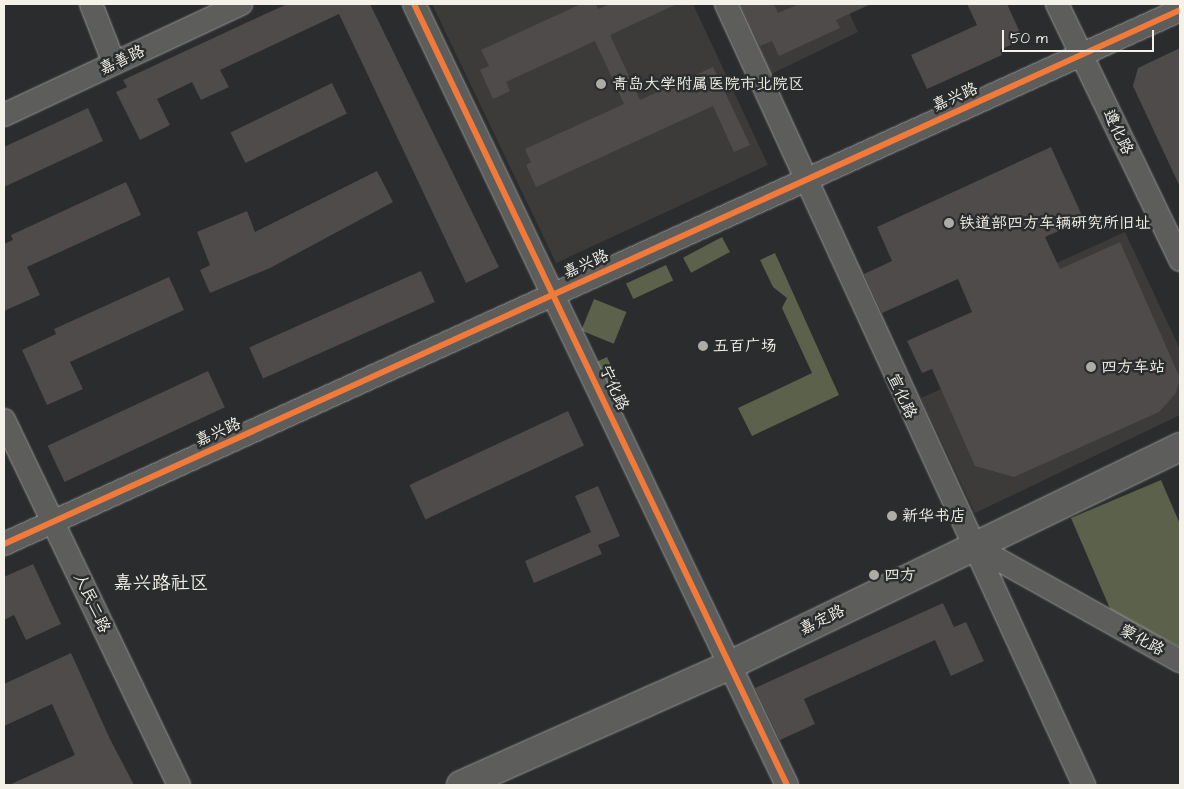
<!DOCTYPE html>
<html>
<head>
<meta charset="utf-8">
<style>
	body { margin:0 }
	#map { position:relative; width:1184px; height:789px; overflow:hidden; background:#2b2c2d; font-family:"Architects Daughter","LXGW WenKai TC",sans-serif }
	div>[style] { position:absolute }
	.built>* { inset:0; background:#3d3a3a }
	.green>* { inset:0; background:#5b614a; transform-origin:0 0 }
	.building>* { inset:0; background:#4e4b4a; transform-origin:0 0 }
	.roads { filter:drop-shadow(0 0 1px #979796) drop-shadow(0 0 1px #979796) }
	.minor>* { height:22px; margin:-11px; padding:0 11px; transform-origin:11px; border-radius:11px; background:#5d5d5c }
	.major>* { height:28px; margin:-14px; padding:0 14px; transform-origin:14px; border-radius:14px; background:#5d5d5c }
	.cycleway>* { height:6px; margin:-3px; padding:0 3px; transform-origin:3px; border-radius:3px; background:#f17a3a }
	.dots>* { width:14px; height:14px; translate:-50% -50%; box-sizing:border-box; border:2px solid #2a2d2e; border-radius:50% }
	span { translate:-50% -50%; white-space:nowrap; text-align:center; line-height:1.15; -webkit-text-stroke:5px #2a2d2e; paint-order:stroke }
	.street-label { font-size:16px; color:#f4f1e8 }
	.poi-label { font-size:16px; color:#f4f1e8 }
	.left { translate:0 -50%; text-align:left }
	.quarter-label { font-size:19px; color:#f4f1e8 }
	.frame { position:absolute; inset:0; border:5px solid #f4f1e8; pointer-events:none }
	.scale { position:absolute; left:1002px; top:30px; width:152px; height:22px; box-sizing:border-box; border:2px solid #f4f1e8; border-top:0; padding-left:6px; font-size:15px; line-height:18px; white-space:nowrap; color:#f4f1e8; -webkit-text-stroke:4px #2a2d2e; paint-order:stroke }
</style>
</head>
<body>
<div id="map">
	<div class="built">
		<i style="clip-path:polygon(432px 4px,693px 4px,768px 165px,556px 263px)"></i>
		<i style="clip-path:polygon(729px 4px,845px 4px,858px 32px,763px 78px)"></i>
		<i style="clip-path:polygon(1125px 232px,1180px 349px,1180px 415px,975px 513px,921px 398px,1025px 351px,997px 290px)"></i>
	</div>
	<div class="green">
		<i style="left:722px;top:237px;width:17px;height:44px;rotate:62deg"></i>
		<i style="clip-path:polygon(775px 253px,839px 395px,752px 436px,738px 408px,812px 373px,782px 308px,787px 298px,773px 287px,760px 260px)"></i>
		<i style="left:666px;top:265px;width:17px;height:44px;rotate:65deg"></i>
		<i style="left:594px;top:299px;width:35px;height:34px;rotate:22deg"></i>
		<i style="left:607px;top:357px;width:54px;height:12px;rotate:65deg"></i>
		<i style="clip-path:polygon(1161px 480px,1180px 524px,1180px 647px,1111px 611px,1071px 518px)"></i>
	</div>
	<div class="building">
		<i style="clip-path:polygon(287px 4px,370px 4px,499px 267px,466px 283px,339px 14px,220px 70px,229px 87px,201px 100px,192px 82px,157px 99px,170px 125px,140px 140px,116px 92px,127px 87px,123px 80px)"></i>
		<i style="clip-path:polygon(581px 4px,596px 4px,598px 9px,610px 4px,677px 4px,610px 35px,640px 100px,713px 67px,750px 145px,734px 152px,713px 106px,536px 187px,526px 165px,531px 162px,525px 149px,624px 104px,595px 41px,506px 82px,510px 91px,493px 99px,480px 70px,489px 66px,481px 50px)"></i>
		<i style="clip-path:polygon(740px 4px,774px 4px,778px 13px,799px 4px,871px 4px,836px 20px,840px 28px,779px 56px,772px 41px,760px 46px)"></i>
		<i style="clip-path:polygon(967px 4px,1007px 4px,1023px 39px,1000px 50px,1002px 55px,927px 89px,911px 55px,977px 25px)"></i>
		<i style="clip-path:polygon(1180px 48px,1180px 187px,1133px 86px,1138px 68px)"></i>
		<i style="left:332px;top:83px;width:34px;height:113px;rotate:64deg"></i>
		<i style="clip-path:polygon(88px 108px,103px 141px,4px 187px,4px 147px)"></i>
		<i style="clip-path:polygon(1051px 147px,1084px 220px,1045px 237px,1060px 269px,1120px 242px,1180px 378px,1176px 393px,1159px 412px,1014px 477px,975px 466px,932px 369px,922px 373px,907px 341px,972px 312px,958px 279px,882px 313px,864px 274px,892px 261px,877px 227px)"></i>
		<i style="clip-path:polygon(377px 171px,393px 202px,270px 268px,210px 293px,200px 270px,210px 265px,197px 232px,247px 211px,255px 232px)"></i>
		<i style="clip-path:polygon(126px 182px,141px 215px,27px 267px,40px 295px,4px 311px,4px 244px,13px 240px,11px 235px)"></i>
		<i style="left:421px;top:271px;width:34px;height:188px;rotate:66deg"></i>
		<i style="clip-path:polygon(169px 277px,184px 310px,70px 362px,83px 389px,47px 405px,22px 350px,56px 334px,54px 329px)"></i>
		<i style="left:208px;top:371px;width:40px;height:177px;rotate:65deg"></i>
		<i style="left:568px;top:411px;width:38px;height:175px;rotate:65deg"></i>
		<i style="clip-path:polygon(598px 486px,620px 536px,598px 545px,602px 554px,534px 583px,525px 561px,591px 532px,575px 496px)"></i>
		<i style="clip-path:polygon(33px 564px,61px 624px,26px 640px,14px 615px,4px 620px,4px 577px)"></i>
		<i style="clip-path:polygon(943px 603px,954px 627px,966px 622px,984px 661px,951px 676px,935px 640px,804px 699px,815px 724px,780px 740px,755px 688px)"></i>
		<i style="clip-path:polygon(71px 653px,110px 739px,134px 785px,9px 785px,75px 755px,52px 704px,4px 726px,4px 684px)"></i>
	</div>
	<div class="roads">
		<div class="minor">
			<i style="left:91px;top:4px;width:63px;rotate:68.7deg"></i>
			<i style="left:414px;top:4px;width:865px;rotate:64.47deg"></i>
			<i style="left:726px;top:4px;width:859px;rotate:65.37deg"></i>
			<i style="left:1057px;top:4px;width:284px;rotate:64.3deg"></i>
			<i style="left:4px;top:115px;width:262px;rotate:-25.1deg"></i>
			<i style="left:4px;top:420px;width:405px;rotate:64.4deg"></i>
			<i style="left:4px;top:544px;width:1292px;rotate:-24.42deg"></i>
			<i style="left:974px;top:546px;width:236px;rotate:29.2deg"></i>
		</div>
		<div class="major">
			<i style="left:461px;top:785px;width:295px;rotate:-24deg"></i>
			<i style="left:730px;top:665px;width:500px;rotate:-25.85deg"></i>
		</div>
	</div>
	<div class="cycleway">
		<i style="left:414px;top:4px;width:865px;rotate:64.47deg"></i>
		<i style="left:4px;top:544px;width:1292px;rotate:-24.42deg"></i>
	</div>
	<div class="dots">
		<i style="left:601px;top:84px;background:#aeaca7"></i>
		<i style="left:949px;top:223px;background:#aeaca7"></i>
		<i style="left:703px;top:346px;background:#aeaca7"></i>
		<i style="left:1091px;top:367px;background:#aeaca7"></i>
		<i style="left:892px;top:516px;background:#aeaca7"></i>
		<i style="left:874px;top:575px;background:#aeaca7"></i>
	</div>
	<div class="street-label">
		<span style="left:122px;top:60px;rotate:-25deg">嘉善路</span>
		<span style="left:955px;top:97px;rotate:-24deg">嘉兴路</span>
		<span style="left:1118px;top:132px;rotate:64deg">遵化路</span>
		<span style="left:586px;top:264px;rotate:-24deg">嘉兴路</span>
		<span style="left:614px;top:388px;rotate:65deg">宁化路</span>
		<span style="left:902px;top:396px;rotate:65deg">宣化路</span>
		<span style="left:218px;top:432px;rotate:-24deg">嘉兴路</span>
		<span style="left:92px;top:603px;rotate:65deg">人民二路</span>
		<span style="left:822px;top:620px;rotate:-26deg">嘉定路</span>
		<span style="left:1142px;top:640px;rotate:28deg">蒙化路</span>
	</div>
	<div class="poi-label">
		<span class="left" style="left:612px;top:84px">青岛大学附属医院市北院区</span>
		<span class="left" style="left:959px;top:223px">铁道部四方车辆研究所旧址</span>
		<span class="left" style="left:713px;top:346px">五百广场</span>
		<span class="left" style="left:1101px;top:367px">四方车站</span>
		<span class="left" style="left:902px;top:516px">新华书店</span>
		<span class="left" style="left:884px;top:575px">四方</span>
	</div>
	<div class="quarter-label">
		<span style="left:161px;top:584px">嘉兴路社区</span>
	</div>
	<div class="frame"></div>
	<div class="scale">50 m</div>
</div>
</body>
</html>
